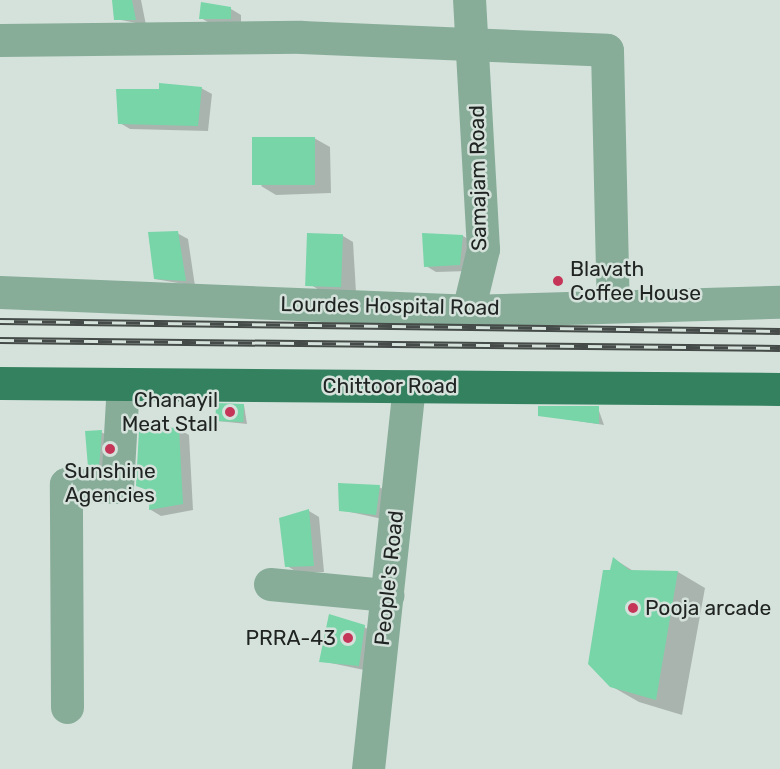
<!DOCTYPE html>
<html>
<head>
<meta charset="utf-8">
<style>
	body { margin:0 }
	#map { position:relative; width:780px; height:769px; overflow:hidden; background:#d5e2db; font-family:Rubik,sans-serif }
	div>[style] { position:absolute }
	.shadow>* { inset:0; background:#0003 }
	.building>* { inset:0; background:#77d5a8; transform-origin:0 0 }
	.minor>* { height:33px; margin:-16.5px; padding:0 16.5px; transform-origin:16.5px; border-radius:16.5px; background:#87ad99 }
	.major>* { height:33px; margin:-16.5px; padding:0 16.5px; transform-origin:16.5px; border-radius:16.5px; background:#33815f }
	.rail>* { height:7px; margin-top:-3.5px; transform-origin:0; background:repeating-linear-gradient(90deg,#d5e2db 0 14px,#454b48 0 28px); box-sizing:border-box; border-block:2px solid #454b48 }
	.dots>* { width:16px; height:16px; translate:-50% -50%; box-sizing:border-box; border:3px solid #d5e2db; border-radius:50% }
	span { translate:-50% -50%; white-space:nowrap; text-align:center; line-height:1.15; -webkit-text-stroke:5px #d5e2db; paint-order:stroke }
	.street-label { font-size:21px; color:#202422 }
	.poi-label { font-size:21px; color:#202422 }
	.left { translate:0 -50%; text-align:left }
	.right { translate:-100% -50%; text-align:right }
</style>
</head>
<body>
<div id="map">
	<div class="shadow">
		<i style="clip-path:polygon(114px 0,141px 0,146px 25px,116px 19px)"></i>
		<i style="clip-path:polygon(231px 9px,241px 15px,241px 24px,211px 24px,201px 18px)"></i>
		<i style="clip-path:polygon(201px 88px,212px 94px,208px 131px,130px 129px,120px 123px)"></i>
		<i style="clip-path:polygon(314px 138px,330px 147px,331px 193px,276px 195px,261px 186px)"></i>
		<i style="clip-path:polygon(177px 233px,188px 239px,195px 286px,155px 279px)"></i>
		<i style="clip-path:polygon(423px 235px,463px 236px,473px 242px,470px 271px,436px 272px,426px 266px)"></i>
		<i style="clip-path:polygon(343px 236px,353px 242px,356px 292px,321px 291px,311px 285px)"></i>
		<i style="clip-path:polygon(244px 405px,247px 424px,218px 421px)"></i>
		<i style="clip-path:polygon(598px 408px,604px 425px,539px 415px)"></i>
		<i style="clip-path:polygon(179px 429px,189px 435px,193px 510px,161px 516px,151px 510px,152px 492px,137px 485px)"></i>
		<i style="clip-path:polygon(101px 432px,112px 438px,110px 472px,90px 466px)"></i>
		<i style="clip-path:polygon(379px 487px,390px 493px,387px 520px,341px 510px)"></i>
		<i style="clip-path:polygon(309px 511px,319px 517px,324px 572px,297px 572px,287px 566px)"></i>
		<i style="clip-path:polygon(614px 559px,635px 572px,678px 572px,705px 588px,682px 715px,639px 702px,611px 686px)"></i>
		<i style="clip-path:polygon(364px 627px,375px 633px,369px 671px,321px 661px)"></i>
	</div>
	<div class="building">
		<i style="clip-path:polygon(112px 0,132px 0,136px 20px,114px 20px)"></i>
		<i style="clip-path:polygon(201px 2px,231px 7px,231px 19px,199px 19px)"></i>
		<i style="clip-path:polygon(159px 83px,202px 87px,198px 126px,118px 124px,116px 89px,159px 89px)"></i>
		<i style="left:315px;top:137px;width:48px;height:63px;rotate:90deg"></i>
		<i style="clip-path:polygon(178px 231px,186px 281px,154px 279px,148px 232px)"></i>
		<i style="left:307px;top:233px;width:36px;height:53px;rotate:2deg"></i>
		<i style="clip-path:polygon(422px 233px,463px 235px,460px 265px,424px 267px)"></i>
		<i style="left:216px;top:403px;width:28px;height:18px;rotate:2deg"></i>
		<i style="clip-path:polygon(538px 406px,599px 406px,599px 424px,538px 416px)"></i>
		<i style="clip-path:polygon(151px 427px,179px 428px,183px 504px,149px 510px,150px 491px,136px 486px,139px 429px)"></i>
		<i style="clip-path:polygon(102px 430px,99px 467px,88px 467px,85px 431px)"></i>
		<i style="clip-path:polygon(338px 483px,380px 485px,376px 515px,339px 511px)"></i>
		<i style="clip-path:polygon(309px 509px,314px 566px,285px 567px,279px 518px)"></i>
		<i style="clip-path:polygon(613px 557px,629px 570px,678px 571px,656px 700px,610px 687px,588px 664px,603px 570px,610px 570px)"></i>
		<i style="clip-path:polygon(329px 614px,365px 625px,359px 666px,319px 662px)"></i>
	</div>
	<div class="minor">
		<i style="left:0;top:40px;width:301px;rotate:-0.6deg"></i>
		<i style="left:301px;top:37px;width:306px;rotate:2.4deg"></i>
		<i style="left:607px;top:50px;width:256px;rotate:88.7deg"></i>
		<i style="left:0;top:292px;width:468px;rotate:2.3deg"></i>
		<i style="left:468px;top:311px;width:312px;rotate:-1.7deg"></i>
		<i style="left:468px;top:311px;width:64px;rotate:-76.4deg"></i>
		<i style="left:483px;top:249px;width:249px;rotate:-93.2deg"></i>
		<i style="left:270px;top:584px;width:118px;rotate:5.4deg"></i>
		<i style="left:67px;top:707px;width:223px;rotate:-90.3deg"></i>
		<i style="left:66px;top:484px;width:51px;rotate:3.4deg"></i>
		<i style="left:117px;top:487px;width:103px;rotate:-86.7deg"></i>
		<i style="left:368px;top:769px;width:385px;rotate:-83.9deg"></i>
	</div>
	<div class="major">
		<i style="left:0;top:383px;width:780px;rotate:0.44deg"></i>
	</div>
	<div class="rail">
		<i style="left:0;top:321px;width:780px;rotate:0.73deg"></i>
		<i style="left:0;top:340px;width:780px;rotate:0.59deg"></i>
	</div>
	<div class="dots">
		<i style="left:558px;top:281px;background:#c53558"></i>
		<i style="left:230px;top:412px;background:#c53558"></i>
		<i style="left:110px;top:449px;background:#c53558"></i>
		<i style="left:633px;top:608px;background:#c53558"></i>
		<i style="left:348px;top:638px;background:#c53558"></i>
	</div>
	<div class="street-label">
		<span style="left:478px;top:178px;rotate:-91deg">Samajam Road</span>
		<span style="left:390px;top:306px;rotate:1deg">Lourdes Hospital Road</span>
		<span style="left:390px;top:386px">Chittoor Road</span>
		<span style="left:389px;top:578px;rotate:-84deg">People's Road</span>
	</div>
	<div class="poi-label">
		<span class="left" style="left:570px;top:281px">Blavath<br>Coffee House</span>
		<span class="right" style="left:218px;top:412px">Chanayil<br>Meat Stall</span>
		<span style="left:110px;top:483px">Sunshine<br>Agencies</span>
		<span class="left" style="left:645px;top:608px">Pooja arcade</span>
		<span class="right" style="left:336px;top:638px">PRRA-43</span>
	</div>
</div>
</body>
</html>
